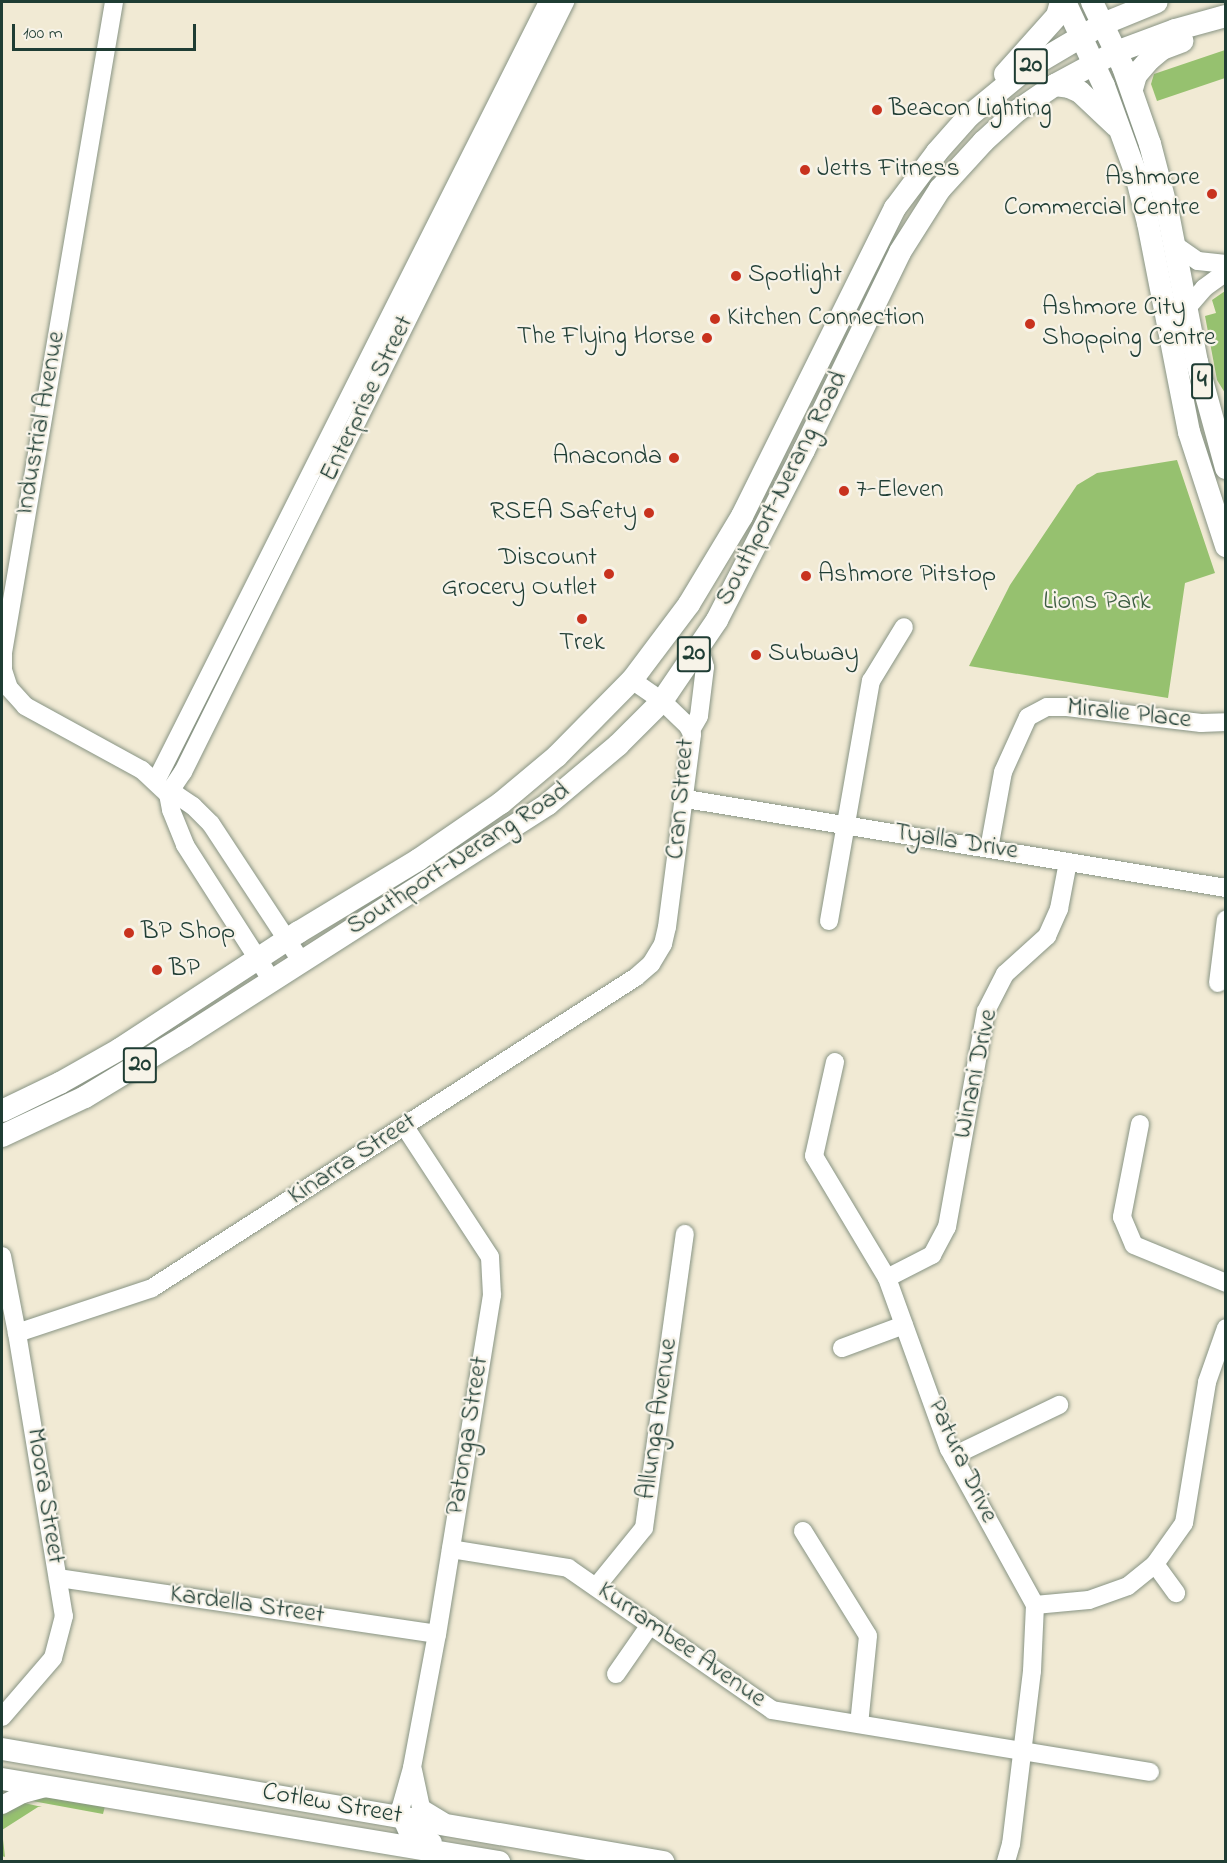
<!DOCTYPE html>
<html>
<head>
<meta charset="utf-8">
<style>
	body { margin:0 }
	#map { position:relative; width:1227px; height:1863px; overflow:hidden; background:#f1ead4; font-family:"Indie Flower",sans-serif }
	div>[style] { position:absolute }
	.green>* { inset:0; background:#96c16f }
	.roads { filter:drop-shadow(0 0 2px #889484) drop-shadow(0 0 2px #889484) }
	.minor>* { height:18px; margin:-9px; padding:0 9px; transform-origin:9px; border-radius:9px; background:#fff }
	.major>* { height:22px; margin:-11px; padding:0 11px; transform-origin:11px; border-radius:11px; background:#fff }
	.dots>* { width:16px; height:16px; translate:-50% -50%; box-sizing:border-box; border:3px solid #f7f3e8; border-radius:50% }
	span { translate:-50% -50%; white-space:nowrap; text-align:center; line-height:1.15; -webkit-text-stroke:4.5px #f7f3e8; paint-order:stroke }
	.shield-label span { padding:2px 4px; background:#f7f3e8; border:2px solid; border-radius:4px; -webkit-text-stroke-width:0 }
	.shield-label { font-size:24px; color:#1f3d34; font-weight:700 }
	.poi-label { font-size:26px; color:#1f3d34 }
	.left { translate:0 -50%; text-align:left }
	.right { translate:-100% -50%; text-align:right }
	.street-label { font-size:26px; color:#1f3d34 }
	.park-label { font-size:26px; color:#3d5e43 }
	.frame { position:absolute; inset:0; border:3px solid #1f3d34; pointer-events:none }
	.scale { position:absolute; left:12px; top:24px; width:184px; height:27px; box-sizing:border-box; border:3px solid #1f3d34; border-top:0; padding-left:8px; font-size:18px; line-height:21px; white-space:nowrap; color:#1f3d34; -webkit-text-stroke:4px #f7f3e8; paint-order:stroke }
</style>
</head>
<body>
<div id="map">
	<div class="green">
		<i style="clip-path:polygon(1225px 50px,1225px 78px,1157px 101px,1151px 84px,1154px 74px)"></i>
		<i style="clip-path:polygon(1225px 291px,1225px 393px,1217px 380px,1205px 316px,1216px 313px,1212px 300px)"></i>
		<i style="clip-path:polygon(1177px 460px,1215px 573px,1185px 583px,1168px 698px,969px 666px,1010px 585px,1077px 485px,1097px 473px)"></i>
		<i style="clip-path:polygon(46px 1797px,105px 1806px,103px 1814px,27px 1800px)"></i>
		<i style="clip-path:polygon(20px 1802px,42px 1807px,38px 1807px,2px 1830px,5px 1857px,2px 1856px,2px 1815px)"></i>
	</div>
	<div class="roads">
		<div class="minor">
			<i style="left:114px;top:2px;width:660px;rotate:99.68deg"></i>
			<i style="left:3px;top:653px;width:17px;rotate:90deg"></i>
			<i style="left:3px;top:670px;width:19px;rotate:72deg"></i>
			<i style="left:9px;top:688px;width:24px;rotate:48deg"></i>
			<i style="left:25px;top:706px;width:133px;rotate:28.7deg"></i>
			<i style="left:142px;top:770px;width:35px;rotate:43deg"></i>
			<i style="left:168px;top:794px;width:10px;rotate:11deg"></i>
			<i style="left:178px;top:796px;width:18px;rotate:34deg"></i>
			<i style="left:193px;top:806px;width:25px;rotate:45deg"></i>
			<i style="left:211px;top:824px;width:164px;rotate:56.7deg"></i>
			<i style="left:1175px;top:245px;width:28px;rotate:35deg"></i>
			<i style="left:1198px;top:261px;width:28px;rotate:6deg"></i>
			<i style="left:1186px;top:309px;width:28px;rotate:-49deg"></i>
			<i style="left:1204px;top:288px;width:27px;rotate:-36deg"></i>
			<i style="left:691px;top:730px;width:16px;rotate:-60deg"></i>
			<i style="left:699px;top:716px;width:49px;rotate:-83deg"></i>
			<i style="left:705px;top:667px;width:22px;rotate:-106deg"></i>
			<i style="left:156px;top:781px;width:872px;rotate:-63.29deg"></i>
			<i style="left:168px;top:794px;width:27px;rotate:-56deg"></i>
			<i style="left:183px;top:772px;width:860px;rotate:-63.61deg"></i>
			<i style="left:168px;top:794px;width:16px;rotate:79deg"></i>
			<i style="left:171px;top:810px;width:38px;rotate:68deg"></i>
			<i style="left:185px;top:845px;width:161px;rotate:57.4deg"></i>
			<i style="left:686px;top:799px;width:547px;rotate:9.36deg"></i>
			<i style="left:989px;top:849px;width:78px;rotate:-79.7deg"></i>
			<i style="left:1003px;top:772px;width:60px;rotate:-65.6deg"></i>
			<i style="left:1028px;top:717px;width:21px;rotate:-28deg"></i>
			<i style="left:1047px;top:707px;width:20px"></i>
			<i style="left:1067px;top:707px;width:135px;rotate:6.8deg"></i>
			<i style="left:1201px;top:723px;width:25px;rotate:-2deg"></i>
			<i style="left:829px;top:921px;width:244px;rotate:-80.1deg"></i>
			<i style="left:871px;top:681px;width:63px;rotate:-58.6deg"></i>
			<i style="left:1218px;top:983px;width:64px;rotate:-82.9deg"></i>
			<i style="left:835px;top:1062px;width:96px;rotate:102.6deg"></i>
			<i style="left:814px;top:1156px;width:142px;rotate:59.1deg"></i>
			<i style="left:887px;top:1278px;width:182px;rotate:70.1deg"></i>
			<i style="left:949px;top:1449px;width:178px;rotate:61.1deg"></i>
			<i style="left:1035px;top:1605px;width:66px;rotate:92.6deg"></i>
			<i style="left:1032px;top:1671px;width:174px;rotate:96.9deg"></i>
			<i style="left:1011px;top:1844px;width:19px;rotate:106deg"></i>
			<i style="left:1140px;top:1124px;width:95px;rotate:101deg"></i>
			<i style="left:1122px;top:1217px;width:30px;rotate:67deg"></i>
			<i style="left:1134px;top:1245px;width:100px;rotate:22.4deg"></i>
			<i style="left:405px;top:1127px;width:155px;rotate:56.8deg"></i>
			<i style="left:490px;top:1257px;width:38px;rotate:87deg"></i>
			<i style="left:492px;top:1295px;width:343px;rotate:99.2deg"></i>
			<i style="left:437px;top:1634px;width:136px;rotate:100.6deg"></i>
			<i style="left:412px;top:1768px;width:41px;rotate:105.8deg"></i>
			<i style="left:401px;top:1807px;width:10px;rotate:90deg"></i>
			<i style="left:401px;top:1817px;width:17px;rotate:66deg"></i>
			<i style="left:408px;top:1833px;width:10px;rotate:37deg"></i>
			<i style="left:416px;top:1839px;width:17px;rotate:10deg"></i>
			<i style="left:2px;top:1256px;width:78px;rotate:79deg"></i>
			<i style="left:17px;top:1333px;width:287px;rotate:80.6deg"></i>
			<i style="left:64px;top:1616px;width:43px;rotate:104.7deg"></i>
			<i style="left:53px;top:1658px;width:78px;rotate:130.8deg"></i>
			<i style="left:887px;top:1278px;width:51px;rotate:-27.1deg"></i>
			<i style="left:932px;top:1255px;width:32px;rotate:-62deg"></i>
			<i style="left:947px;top:1227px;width:219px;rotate:-79.8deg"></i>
			<i style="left:986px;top:1011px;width:42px;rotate:-62.8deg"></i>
			<i style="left:1005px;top:974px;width:57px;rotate:-42.1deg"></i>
			<i style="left:1047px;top:936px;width:30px;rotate:-66deg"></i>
			<i style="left:1059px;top:909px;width:48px;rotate:-79.2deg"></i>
			<i style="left:17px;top:1333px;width:142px;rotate:-18.4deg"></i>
			<i style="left:152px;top:1288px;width:575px;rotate:-32.72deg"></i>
			<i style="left:636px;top:977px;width:20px;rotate:-41deg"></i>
			<i style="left:651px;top:964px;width:23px;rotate:-59deg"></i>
			<i style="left:663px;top:944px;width:17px;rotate:-77deg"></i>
			<i style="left:667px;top:927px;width:195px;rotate:-82.6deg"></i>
			<i style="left:692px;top:734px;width:9px;rotate:-117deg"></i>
			<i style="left:688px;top:726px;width:36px;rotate:-136deg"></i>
			<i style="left:662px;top:701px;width:37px;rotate:-145deg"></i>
			<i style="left:842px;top:1348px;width:66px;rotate:-20.4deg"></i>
			<i style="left:953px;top:1456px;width:118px;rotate:-25.7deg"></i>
			<i style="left:803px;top:1531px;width:123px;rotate:58.2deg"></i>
			<i style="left:868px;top:1636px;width:88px;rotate:95.8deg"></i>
			<i style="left:451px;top:1549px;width:119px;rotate:9.2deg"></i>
			<i style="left:568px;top:1568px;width:249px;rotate:34.8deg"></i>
			<i style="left:772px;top:1710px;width:383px;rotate:9.3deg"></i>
			<i style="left:1155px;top:1564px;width:36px;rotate:54deg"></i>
			<i style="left:58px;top:1578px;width:383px;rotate:8.4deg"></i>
			<i style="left:596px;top:1587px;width:76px;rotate:-50.9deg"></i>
			<i style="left:644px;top:1528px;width:297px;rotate:-82.1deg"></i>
			<i style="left:1035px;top:1605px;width:54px;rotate:-5.3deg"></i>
			<i style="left:1089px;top:1600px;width:41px;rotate:-19.7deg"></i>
			<i style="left:1128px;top:1586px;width:35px;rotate:-39deg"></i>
			<i style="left:1155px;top:1564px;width:50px;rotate:-54.7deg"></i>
			<i style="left:1184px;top:1523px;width:143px;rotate:-80.7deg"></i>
			<i style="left:1207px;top:1382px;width:57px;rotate:-70.6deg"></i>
			<i style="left:616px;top:1674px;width:60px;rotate:-55.2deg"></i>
			<i style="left:413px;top:1770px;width:39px;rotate:78deg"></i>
			<i style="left:421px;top:1808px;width:26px;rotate:31deg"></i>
			<i style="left:2px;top:1805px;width:24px;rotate:-28deg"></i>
			<i style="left:23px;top:1794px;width:24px;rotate:-15deg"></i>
		</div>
		<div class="major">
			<i style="left:1065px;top:2px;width:93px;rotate:65.1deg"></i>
			<i style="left:1104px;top:86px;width:90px;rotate:70deg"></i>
			<i style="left:1135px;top:171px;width:54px;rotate:76deg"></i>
			<i style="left:1148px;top:223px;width:213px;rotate:78.9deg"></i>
			<i style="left:1189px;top:432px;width:120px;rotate:72deg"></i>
			<i style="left:1092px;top:2px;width:72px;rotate:64.5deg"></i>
			<i style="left:1123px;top:67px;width:82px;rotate:70.7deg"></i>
			<i style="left:1150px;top:144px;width:71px;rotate:75.4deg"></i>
			<i style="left:1168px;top:213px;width:152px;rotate:79deg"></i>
			<i style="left:1197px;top:362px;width:110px;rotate:74.7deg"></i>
			<i style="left:1005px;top:74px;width:78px;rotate:-48.1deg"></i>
			<i style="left:1057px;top:16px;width:15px;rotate:-74deg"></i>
			<i style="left:1055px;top:85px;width:14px;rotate:8deg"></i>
			<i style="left:1069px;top:87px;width:12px;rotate:24deg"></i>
			<i style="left:1080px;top:92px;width:50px;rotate:43.4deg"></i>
			<i style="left:1132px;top:89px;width:15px;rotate:-74deg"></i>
			<i style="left:1136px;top:75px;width:21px;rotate:-49deg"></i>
			<i style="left:1150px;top:59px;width:16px;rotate:-40deg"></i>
			<i style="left:1162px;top:49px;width:22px;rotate:-21deg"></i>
			<i style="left:2px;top:1111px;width:64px;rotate:-25.8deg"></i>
			<i style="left:60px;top:1083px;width:69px;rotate:-29.5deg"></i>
			<i style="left:120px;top:1049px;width:214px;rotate:-33.2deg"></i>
			<i style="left:299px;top:932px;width:139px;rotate:-31.2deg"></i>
			<i style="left:418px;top:860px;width:101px;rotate:-34.5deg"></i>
			<i style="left:501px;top:803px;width:73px;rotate:-40deg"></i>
			<i style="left:557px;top:756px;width:107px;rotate:-45.4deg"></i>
			<i style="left:632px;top:680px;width:95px;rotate:-53.1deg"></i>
			<i style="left:689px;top:604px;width:103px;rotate:-58.9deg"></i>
			<i style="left:742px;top:516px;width:344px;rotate:-63.6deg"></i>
			<i style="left:895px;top:208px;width:70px;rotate:-53.1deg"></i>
			<i style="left:937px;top:152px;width:48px;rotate:-48.4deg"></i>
			<i style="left:969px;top:116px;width:72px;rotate:-39.4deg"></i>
			<i style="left:1025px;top:70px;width:91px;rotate:-30.5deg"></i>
			<i style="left:1103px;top:24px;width:58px;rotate:-22.2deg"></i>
			<i style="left:2px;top:1136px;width:92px;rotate:-25.2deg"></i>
			<i style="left:85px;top:1097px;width:116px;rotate:-31.2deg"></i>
			<i style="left:184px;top:1037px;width:432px;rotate:-32.6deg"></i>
			<i style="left:548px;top:804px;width:92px;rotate:-40.1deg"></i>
			<i style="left:618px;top:745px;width:62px;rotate:-45deg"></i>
			<i style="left:662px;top:701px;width:98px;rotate:-55.8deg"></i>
			<i style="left:717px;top:620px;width:191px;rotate:-62.9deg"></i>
			<i style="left:804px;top:450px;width:220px;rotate:-64.1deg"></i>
			<i style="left:900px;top:252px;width:75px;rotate:-57.6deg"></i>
			<i style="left:940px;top:189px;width:64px;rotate:-47.5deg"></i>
			<i style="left:983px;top:142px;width:46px;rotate:-42.4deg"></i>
			<i style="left:1017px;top:111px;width:46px;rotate:-34.4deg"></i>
			<i style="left:1055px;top:85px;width:69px;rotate:-28.4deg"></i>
			<i style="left:1116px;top:52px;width:63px;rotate:-20.4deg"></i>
			<i style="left:1175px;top:30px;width:53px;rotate:-15.4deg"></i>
			<i style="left:2px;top:1749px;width:671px;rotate:9.7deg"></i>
			<i style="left:2px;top:1779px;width:504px;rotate:9.48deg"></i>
		</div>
	</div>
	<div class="dots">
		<i style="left:877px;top:110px;background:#c8321e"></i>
		<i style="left:805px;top:170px;background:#c8321e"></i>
		<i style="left:1212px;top:194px;background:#c8321e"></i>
		<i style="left:736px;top:276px;background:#c8321e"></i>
		<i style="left:715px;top:319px;background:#c8321e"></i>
		<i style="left:1030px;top:324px;background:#c8321e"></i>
		<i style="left:707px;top:338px;background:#c8321e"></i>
		<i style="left:674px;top:458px;background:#c8321e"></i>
		<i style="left:844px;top:491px;background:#c8321e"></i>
		<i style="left:649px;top:513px;background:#c8321e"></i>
		<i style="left:609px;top:574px;background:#c8321e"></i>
		<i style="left:806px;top:576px;background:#c8321e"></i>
		<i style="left:582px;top:619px;background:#c8321e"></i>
		<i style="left:756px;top:655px;background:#c8321e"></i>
		<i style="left:129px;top:933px;background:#c8321e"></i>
		<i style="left:157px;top:970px;background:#c8321e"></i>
	</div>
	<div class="shield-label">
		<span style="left:1031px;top:66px">20</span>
		<span style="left:1202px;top:381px">4</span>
		<span style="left:694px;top:654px">20</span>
		<span style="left:140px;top:1065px">20</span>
	</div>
	<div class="poi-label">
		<span class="left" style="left:889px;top:110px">Beacon Lighting</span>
		<span class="left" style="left:817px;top:170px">Jetts Fitness</span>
		<span class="right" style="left:1200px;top:194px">Ashmore<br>Commercial Centre</span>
		<span class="left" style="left:748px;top:276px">Spotlight</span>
		<span class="left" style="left:1042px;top:324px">Ashmore City<br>Shopping Centre</span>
		<span class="left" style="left:727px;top:319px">Kitchen Connection</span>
		<span class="right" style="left:695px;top:338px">The Flying Horse</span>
		<span class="right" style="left:662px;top:458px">Anaconda</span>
		<span class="left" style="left:856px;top:491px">7-Eleven</span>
		<span class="right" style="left:637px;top:513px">RSEA Safety</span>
		<span class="right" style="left:597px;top:574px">Discount<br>Grocery Outlet</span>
		<span class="left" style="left:818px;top:576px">Ashmore Pitstop</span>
		<span style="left:582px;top:644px">Trek</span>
		<span class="left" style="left:768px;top:655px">Subway</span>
		<span class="left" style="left:141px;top:933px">BP Shop</span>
		<span class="left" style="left:169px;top:970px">BP</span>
	</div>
	<div class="street-label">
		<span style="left:368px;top:399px;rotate:-64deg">Enterprise Street</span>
		<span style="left:42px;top:423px;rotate:-80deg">Industrial Avenue</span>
		<span style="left:783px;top:489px;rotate:-63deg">Southport-Nerang Road</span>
		<span style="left:1129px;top:715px;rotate:6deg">Miralie Place</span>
		<span style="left:682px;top:799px;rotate:-85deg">Cran Street</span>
		<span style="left:956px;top:843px;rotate:9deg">Tyalla Drive</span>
		<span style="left:459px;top:860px;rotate:-33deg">Southport-Nerang Road</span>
		<span style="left:977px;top:1074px;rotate:-78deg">Winani Drive</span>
		<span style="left:353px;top:1160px;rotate:-33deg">Kinarra Street</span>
		<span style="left:659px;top:1419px;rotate:-82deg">Allunga Avenue</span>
		<span style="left:469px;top:1436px;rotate:-81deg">Patonga Street</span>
		<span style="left:961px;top:1461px;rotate:65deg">Patura Drive</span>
		<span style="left:44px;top:1496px;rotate:81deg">Moora Street</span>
		<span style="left:247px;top:1606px;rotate:8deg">Kardella Street</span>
		<span style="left:681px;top:1646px;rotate:35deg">Kurrambee Avenue</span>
		<span style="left:332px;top:1805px;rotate:10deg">Cotlew Street</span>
	</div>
	<div class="park-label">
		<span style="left:1097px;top:603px">Lions Park</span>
	</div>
	<div class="frame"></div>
	<div class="scale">100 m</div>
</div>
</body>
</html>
